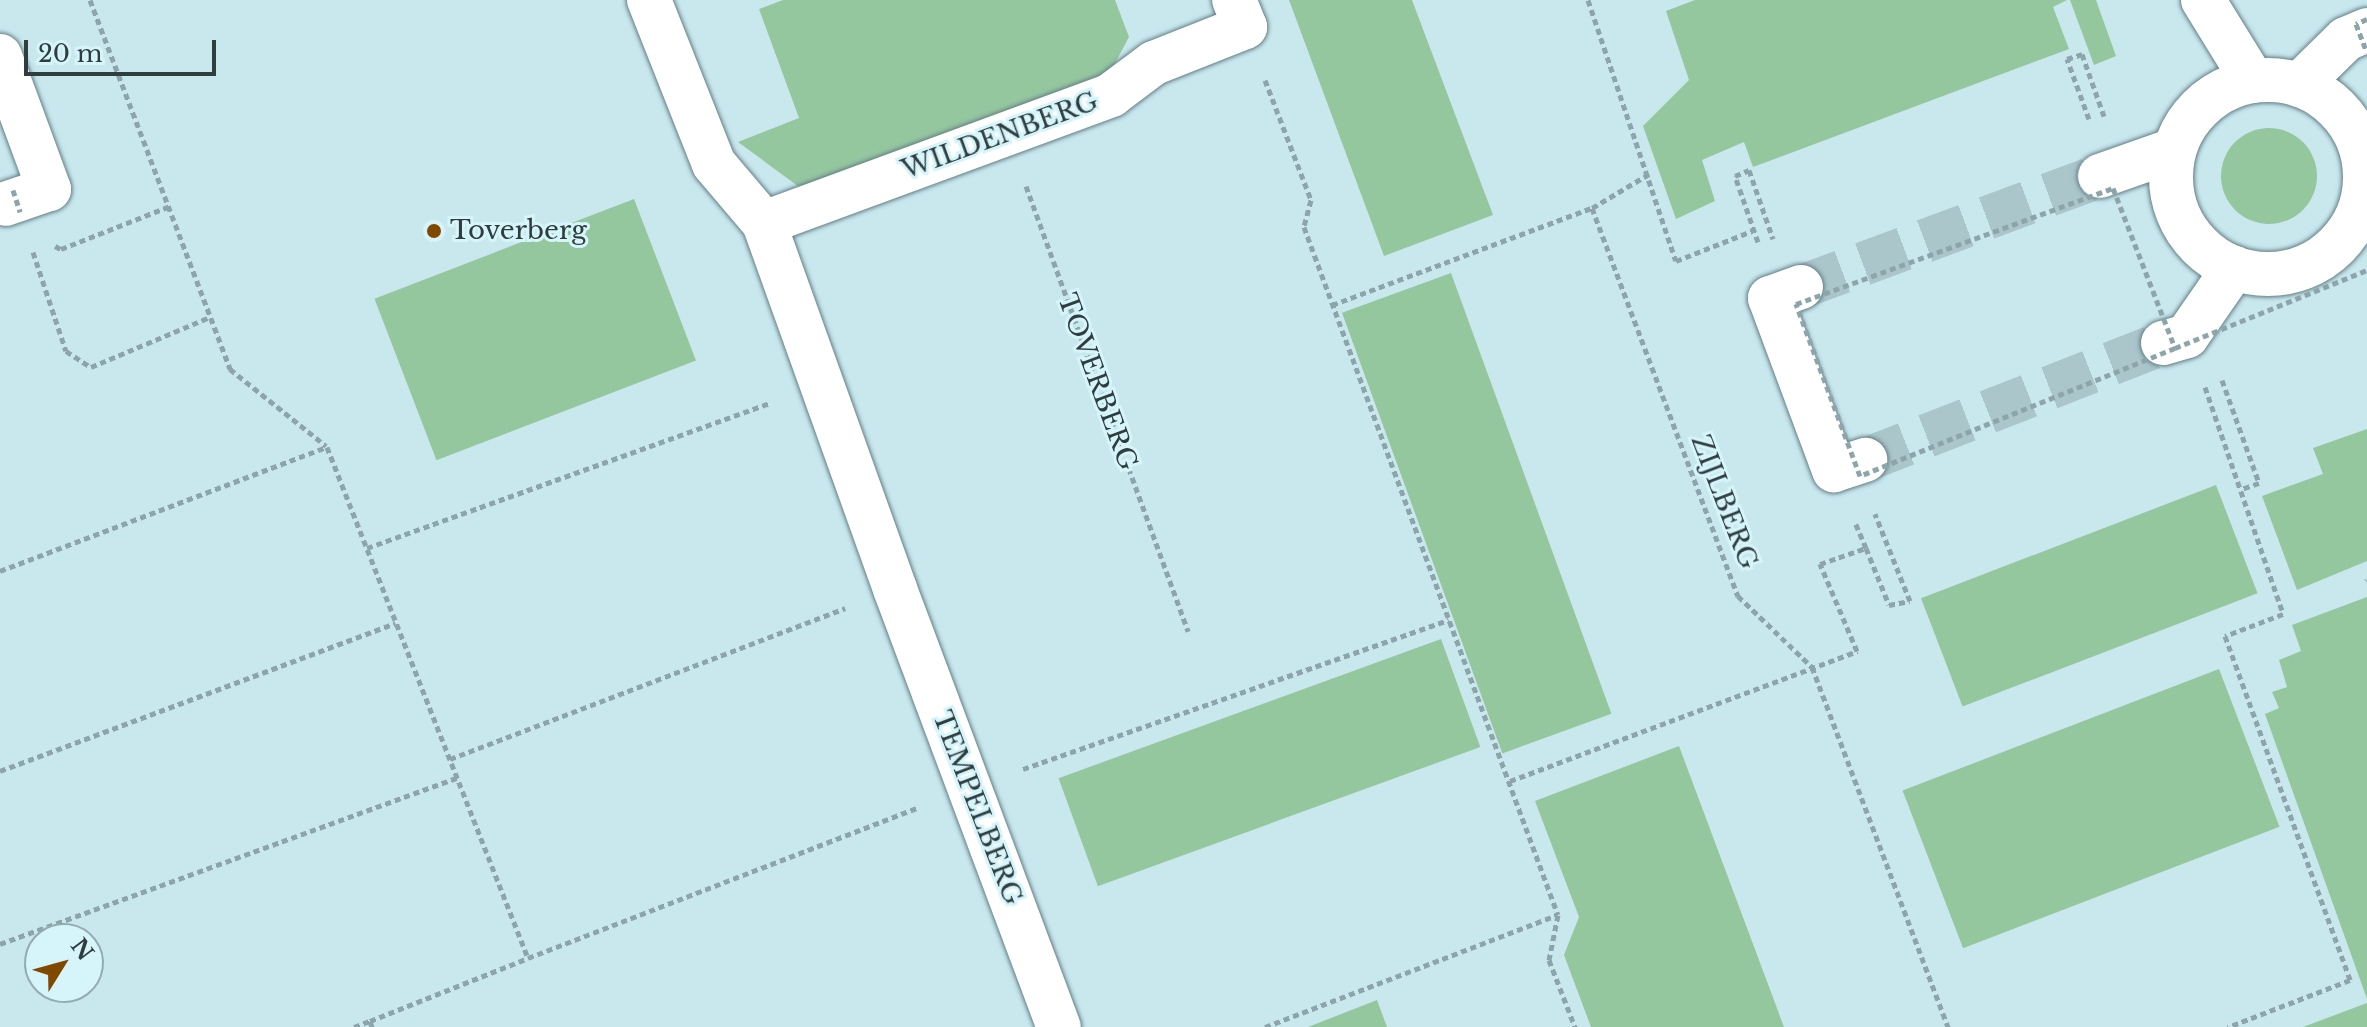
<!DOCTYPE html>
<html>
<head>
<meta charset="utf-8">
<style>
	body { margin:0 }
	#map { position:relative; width:2367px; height:1027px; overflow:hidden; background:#c9e8ee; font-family:"Libre Baskerville",serif }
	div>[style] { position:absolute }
	.green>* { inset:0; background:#95c79f; transform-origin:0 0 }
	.round { border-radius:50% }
	.minor-tunnel>* { height:44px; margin-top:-22px; transform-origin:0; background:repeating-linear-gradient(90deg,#aac6cb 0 44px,transparent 0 66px) }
	.path>* { height:5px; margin-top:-2.5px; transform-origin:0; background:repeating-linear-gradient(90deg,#8da5aa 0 6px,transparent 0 10px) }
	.roads { filter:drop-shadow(0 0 2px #637f85) drop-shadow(0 0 2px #637f85) }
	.minor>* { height:44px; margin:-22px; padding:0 22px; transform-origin:22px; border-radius:22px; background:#fff }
	.minor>.ring { margin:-22px; padding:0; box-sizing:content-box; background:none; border:44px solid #fff; border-radius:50% }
	.path-bridge>* { height:5px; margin-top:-2.5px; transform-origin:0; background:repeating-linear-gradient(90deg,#8da5aa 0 6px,transparent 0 10px) }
	.dots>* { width:22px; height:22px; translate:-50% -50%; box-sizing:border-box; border:4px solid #d6f5fb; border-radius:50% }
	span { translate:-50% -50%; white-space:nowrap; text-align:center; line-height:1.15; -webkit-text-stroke:6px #d6f5fb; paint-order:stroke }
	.street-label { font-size:26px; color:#303d3f }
	.poi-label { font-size:26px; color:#303d3f }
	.left { translate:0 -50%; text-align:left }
	.north { position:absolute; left:24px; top:923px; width:80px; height:80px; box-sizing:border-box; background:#d6f5fb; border:2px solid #94abb0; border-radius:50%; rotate:53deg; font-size:22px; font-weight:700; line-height:32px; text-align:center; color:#303d3f }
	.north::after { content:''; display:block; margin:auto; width:28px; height:36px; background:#834800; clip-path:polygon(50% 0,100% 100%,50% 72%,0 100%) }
	.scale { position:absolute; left:24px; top:40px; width:192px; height:36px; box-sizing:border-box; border:4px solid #303d3f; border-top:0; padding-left:10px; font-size:24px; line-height:28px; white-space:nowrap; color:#303d3f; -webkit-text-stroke:6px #d6f5fb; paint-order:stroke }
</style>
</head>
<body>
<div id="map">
	<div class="green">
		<i style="clip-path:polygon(783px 0,1115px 0,1129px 37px,1105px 82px,806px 192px,738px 142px,799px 118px,759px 9px)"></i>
		<i style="clip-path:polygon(1289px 0,1412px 0,1493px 215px,1384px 256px)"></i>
		<i style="clip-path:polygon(1695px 0,2067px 0,2053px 7px,2069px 49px,1753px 167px,1744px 142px,1702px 160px,1715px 201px,1676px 219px,1643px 126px,1689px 80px,1666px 11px)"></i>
		<i style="clip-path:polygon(2070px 0,2096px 0,2116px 56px,2094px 65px)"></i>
		<i class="round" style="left:2221px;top:128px;width:96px;height:96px"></i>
		<i style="left:634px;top:199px;width:173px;height:278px;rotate:69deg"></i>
		<i style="left:1451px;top:273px;width:469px;height:116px;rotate:70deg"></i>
		<i style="clip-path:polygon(2367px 429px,2367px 561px,2297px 590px,2262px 496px,2323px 474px,2313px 448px)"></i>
		<i style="left:2216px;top:485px;width:116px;height:316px;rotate:69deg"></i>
		<i style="clip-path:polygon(2367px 597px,2367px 999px,2265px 714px,2279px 708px,2272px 692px,2287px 687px,2279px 660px,2301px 651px,2292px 625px)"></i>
		<i style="left:1441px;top:639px;width:115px;height:407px;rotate:70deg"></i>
		<i style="left:2219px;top:669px;width:169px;height:339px;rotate:69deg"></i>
		<i style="clip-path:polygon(1679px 746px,1784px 1027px,1591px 1027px,1564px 955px,1579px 917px,1535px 801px)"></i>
		<i style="clip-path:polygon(1377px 1000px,1387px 1027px,1308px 1027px)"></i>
		<i style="clip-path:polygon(2367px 1003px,2367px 1027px,2303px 1027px)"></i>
	</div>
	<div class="minor-tunnel">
		<i style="left:1801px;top:287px;width:319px;rotate:-20.4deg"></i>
		<i style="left:1865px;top:460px;width:320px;rotate:-21.4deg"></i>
	</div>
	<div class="path">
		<i style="left:90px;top:0;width:395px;rotate:69.2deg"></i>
		<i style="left:230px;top:369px;width:123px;rotate:38.7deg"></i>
		<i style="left:1588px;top:0;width:275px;rotate:71.4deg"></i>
		<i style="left:1676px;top:261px;width:82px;rotate:-21.5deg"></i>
		<i style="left:1265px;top:80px;width:129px;rotate:69deg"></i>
		<i style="left:1311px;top:200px;width:28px;rotate:105deg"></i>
		<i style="left:1304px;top:227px;width:733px;rotate:69.74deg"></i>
		<i style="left:1558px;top:915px;width:46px;rotate:101.3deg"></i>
		<i style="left:1549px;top:960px;width:72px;rotate:68.8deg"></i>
		<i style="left:2089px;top:119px;width:64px;rotate:-110.1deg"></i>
		<i style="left:2067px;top:59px;width:16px;rotate:-18deg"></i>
		<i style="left:2082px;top:54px;width:66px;rotate:70.5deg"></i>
		<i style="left:1649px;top:174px;width:66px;rotate:149.2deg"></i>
		<i style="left:1592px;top:208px;width:415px;rotate:69.4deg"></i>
		<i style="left:1738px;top:596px;width:103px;rotate:43.8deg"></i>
		<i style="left:1812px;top:667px;width:385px;rotate:69.3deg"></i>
		<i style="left:1026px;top:186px;width:474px;rotate:70deg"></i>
		<i style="left:1758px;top:242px;width:70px;rotate:-109.2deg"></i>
		<i style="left:1735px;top:176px;width:15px;rotate:-23deg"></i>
		<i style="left:1749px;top:170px;width:73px;rotate:70.8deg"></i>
		<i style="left:55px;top:246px;width:7px;rotate:27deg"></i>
		<i style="left:61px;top:249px;width:117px;rotate:-21.5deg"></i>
		<i style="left:33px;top:252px;width:104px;rotate:71.6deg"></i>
		<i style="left:66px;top:351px;width:30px;rotate:33deg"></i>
		<i style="left:91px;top:367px;width:129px;rotate:-22.8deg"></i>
		<i style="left:1332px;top:305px;width:278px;rotate:-20.5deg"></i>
		<i style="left:2222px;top:380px;width:109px;rotate:70.2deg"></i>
		<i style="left:2259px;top:483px;width:18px;rotate:161deg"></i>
		<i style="left:2205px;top:387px;width:240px;rotate:71deg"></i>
		<i style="left:2283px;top:614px;width:62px;rotate:159.2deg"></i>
		<i style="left:2225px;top:636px;width:366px;rotate:70deg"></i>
		<i style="left:2350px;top:980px;width:131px;rotate:158.9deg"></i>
		<i style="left:367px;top:548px;width:427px;rotate:-19.8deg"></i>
		<i style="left:1866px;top:548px;width:61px;rotate:68deg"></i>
		<i style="left:1889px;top:605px;width:21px;rotate:-11deg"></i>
		<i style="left:1910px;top:601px;width:94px;rotate:-111.9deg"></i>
		<i style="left:0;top:571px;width:350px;rotate:-20.8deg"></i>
		<i style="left:327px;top:447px;width:549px;rotate:68.53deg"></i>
		<i style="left:528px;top:958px;width:417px;rotate:-21.1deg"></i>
		<i style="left:2366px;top:581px;width:1px;rotate:-45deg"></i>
		<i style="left:450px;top:759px;width:423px;rotate:-20.9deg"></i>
		<i style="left:1023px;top:769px;width:451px;rotate:-19.3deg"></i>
		<i style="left:0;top:771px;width:422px;rotate:-20.5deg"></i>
		<i style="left:1510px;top:781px;width:371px;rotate:-20.5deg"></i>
		<i style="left:1857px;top:651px;width:95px;rotate:-113deg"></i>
		<i style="left:1820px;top:564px;width:49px;rotate:-19.2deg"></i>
		<i style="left:1866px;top:548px;width:28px;rotate:-113deg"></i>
		<i style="left:0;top:944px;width:486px;rotate:-20deg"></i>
		<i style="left:354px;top:1027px;width:17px;rotate:-21deg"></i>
		<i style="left:372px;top:1027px;width:6px;rotate:-108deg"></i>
		<i style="left:370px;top:1021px;width:170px;rotate:-21.7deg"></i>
		<i style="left:1265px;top:1027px;width:313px;rotate:-21deg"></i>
	</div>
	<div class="roads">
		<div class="minor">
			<i style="left:649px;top:0;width:176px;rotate:68.4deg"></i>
			<i style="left:714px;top:164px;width:77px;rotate:49.7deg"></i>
			<i style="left:764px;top:223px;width:389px;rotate:70.3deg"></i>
			<i style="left:895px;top:589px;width:468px;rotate:69.5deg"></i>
			<i style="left:2203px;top:0;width:95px;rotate:58.3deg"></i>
			<i style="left:0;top:56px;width:142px;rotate:69.8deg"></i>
			<i style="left:49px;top:189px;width:46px;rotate:161.2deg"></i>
			<i class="ring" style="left:2171px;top:80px;width:150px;height:150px"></i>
			<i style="left:2299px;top:85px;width:66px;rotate:-44.4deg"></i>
			<i style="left:2346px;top:39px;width:23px;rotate:-23deg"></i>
			<i style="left:2100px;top:176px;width:78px;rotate:-19.4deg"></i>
			<i style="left:764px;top:223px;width:370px;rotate:-20.2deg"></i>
			<i style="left:1111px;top:95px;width:54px;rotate:-36.7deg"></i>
			<i style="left:1154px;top:63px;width:98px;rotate:-21.6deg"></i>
			<i style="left:1245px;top:27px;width:29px;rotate:-112deg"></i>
			<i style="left:1801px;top:287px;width:33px;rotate:160deg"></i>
			<i style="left:1770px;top:298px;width:184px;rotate:69.6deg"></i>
			<i style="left:1834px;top:470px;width:33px;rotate:-18deg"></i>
			<i style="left:2163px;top:343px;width:25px;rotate:-16deg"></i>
			<i style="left:2187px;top:336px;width:83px;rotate:-55.3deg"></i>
		</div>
	</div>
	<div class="path-bridge">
		<i style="left:2367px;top:19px;width:12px;rotate:156deg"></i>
		<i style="left:2356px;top:24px;width:30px;rotate:69deg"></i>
		<i style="left:2113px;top:188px;width:172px;rotate:68.8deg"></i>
		<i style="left:2175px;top:348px;width:340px;rotate:157.9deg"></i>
		<i style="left:1860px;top:476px;width:184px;rotate:-110.4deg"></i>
		<i style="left:1796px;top:304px;width:338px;rotate:-20.1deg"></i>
		<i style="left:13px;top:190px;width:23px;rotate:72deg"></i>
		<i style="left:2175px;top:348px;width:207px;rotate:-22.1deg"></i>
	</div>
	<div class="dots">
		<i style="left:434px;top:231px;background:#834800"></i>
	</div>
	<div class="street-label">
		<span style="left:1000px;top:136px;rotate:-20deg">WILDENBERG</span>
		<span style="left:1097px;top:382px;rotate:70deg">TOVERBERG</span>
		<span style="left:1724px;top:502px;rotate:69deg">ZIJLBERG</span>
		<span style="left:977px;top:808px;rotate:69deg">TEMPELBERG</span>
	</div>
	<div class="poi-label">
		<span class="left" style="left:450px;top:231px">Toverberg</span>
	</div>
	<div class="north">N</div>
	<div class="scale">20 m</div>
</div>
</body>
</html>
